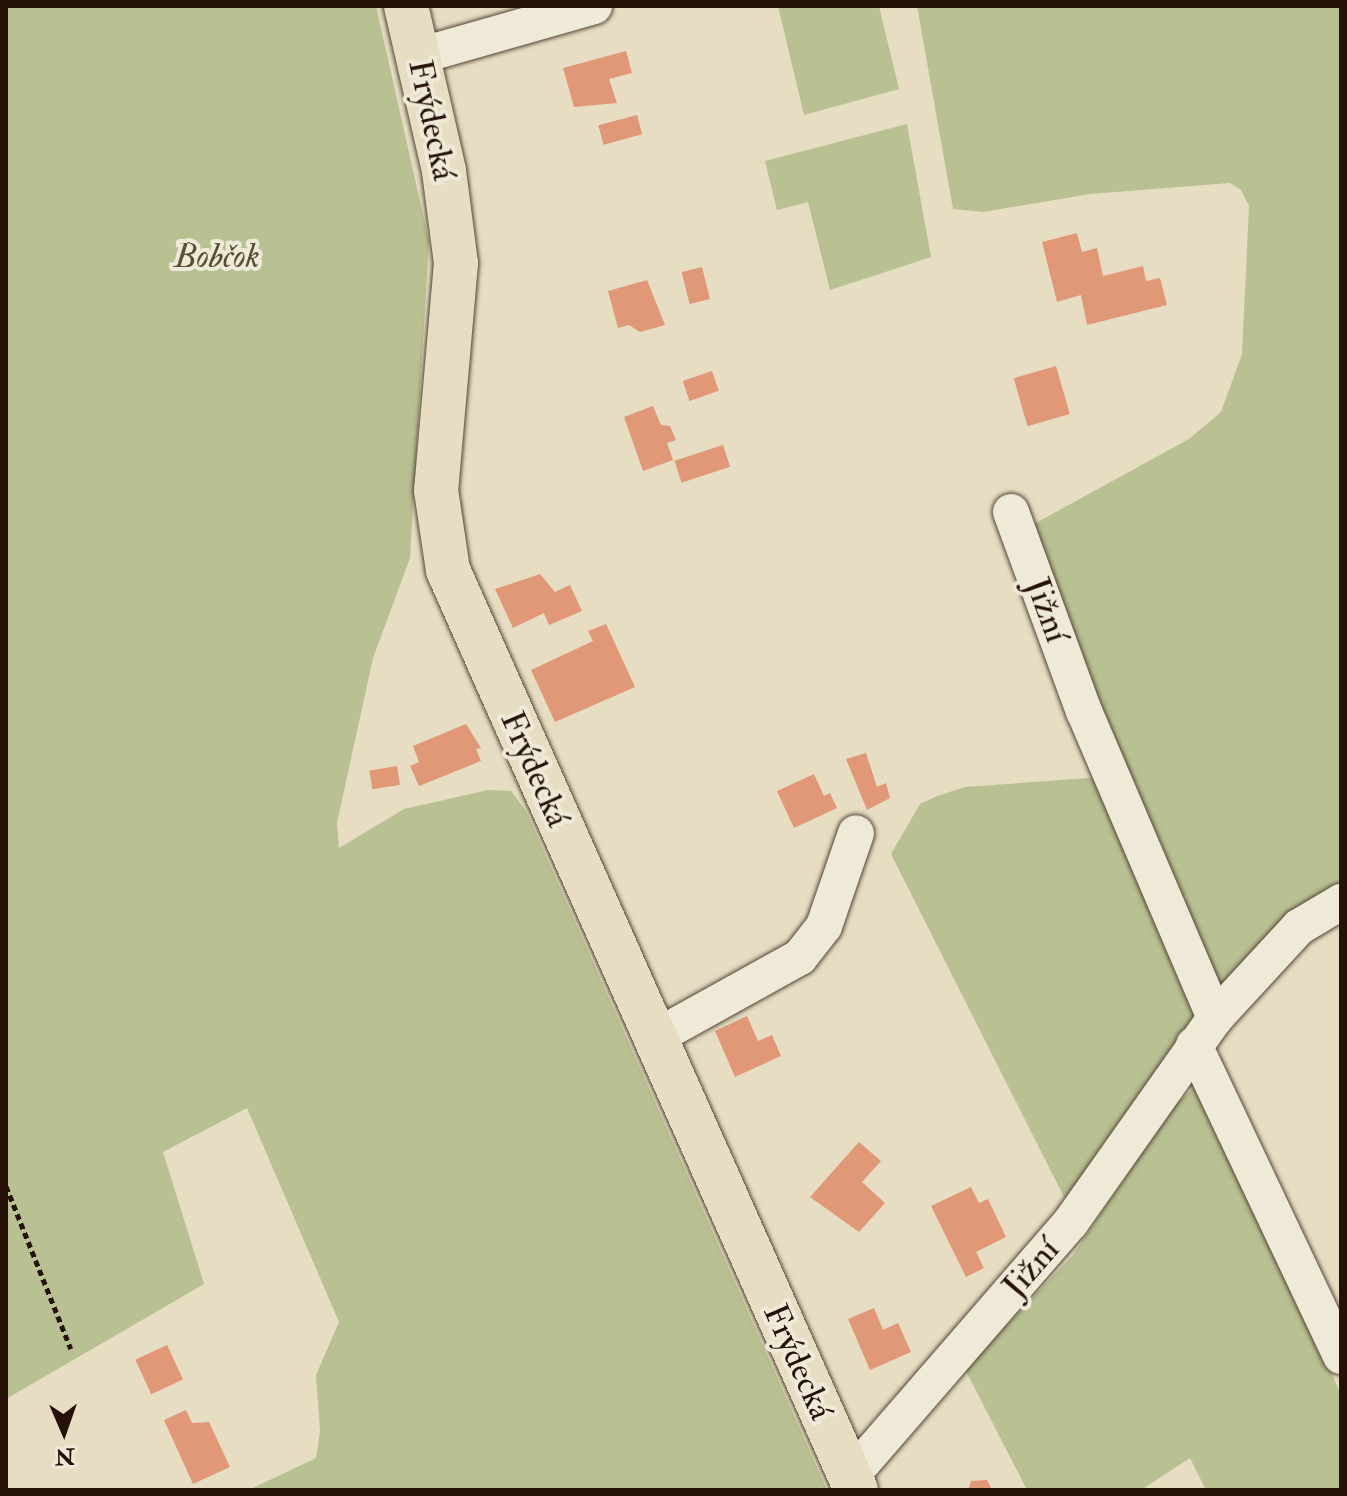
<!DOCTYPE html>
<html>
<head>
<meta charset="utf-8">
<style>
	body { margin:0 }
	#map { position:relative; width:1347px; height:1496px; overflow:hidden; background:#e6ddc3; font-family:"IM FELL Double Pica",serif }
	div>[style] { position:absolute }
	.green>* { inset:0; background:#b9c091 }
	.building>* { inset:0; background:#e09877; transform-origin:0 0 }
	.path>* { height:5px; margin-top:-2.5px; transform-origin:0; background:repeating-linear-gradient(90deg,#241207 0 6px,transparent 0 10px) }
	.roads { filter:drop-shadow(0 0 2px #544536) drop-shadow(0 0 2px #544536) }
	.minor>* { height:36px; margin:-18px; padding:0 18px; transform-origin:18px; border-radius:18px; background:#efe9d8 }
	.major>* { height:44px; margin:-22px; padding:0 22px; transform-origin:22px; border-radius:22px; background:#e6ddc3 }
	span { translate:-50% -50%; white-space:nowrap; text-align:center; line-height:1.15; -webkit-text-stroke:8px #efe9d8; paint-order:stroke }
	.street-label { font-size:34px; color:#241207 }
	.park-label { font-size:34px; color:#584f37; font-style:italic }
	.frame { position:absolute; inset:0; border:8px solid #241207; pointer-events:none }
	.north { position:absolute; left:24px; top:1392px; width:80px; height:80px; -webkit-text-stroke:6px #efe9d8; paint-order:stroke; rotate:178deg; font-size:22px; font-weight:700; line-height:32px; text-align:center; color:#241207 }
	.north::after { content:''; display:block; margin:auto; width:28px; height:36px; background:#241207; clip-path:polygon(50% 0,100% 100%,50% 72%,0 100%) }
</style>
</head>
<body>
<div id="map">
	<div class="green">
		<i style="clip-path:polygon(6px 6px,376px 6px,429px 241px,410px 558px,373px 658px,337px 823px,339px 848px,404px 809px,488px 790px,511px 791px,526px 811px,827px 1490px,249px 1490px,316px 1458px,320px 1431px,316px 1375px,339px 1322px,247px 1108px,163px 1152px,204px 1284px,6px 1399px)"></i>
		<i style="clip-path:polygon(778px 6px,879px 6px,899px 89px,804px 115px)"></i>
		<i style="clip-path:polygon(917px 6px,1341px 6px,1341px 894px,1251px 951px,1216px 1000px,1151px 842px,1034px 524px,1189px 439px,1221px 412px,1242px 354px,1249px 206px,1241px 190px,1230px 183px,1090px 194px,983px 212px,953px 209px)"></i>
		<i style="clip-path:polygon(907px 124px,931px 257px,830px 290px,808px 202px,777px 210px,765px 161px)"></i>
		<i style="clip-path:polygon(1102px 777px,1196px 1019px,1075px 1199px,1064px 1197px,891px 854px,920px 804px,937px 796px,965px 787px)"></i>
		<i style="clip-path:polygon(1199px 1083px,1212px 1095px,1341px 1395px,1341px 1490px,1206px 1490px,1190px 1458px,1141px 1490px,1027px 1490px,965px 1369px,1073px 1255px,1173px 1107px)"></i>
	</div>
	<div class="building">
		<i style="clip-path:polygon(626px 51px,632px 73px,609px 79px,617px 103px,574px 107px,563px 68px)"></i>
		<i style="left:637px;top:115px;width:20px;height:40px;rotate:75deg"></i>
		<i style="clip-path:polygon(1077px 233px,1082px 252px,1097px 248px,1103px 276px,1143px 266px,1146px 281px,1160px 278px,1167px 305px,1087px 325px,1081px 295px,1057px 302px,1042px 242px)"></i>
		<i style="left:702px;top:267px;width:33px;height:21px;rotate:76deg"></i>
		<i style="clip-path:polygon(647px 280px,665px 325px,640px 332px,629px 325px,618px 328px,608px 291px)"></i>
		<i style="left:1056px;top:366px;width:50px;height:44px;rotate:74deg"></i>
		<i style="left:712px;top:371px;width:21px;height:31px;rotate:71deg"></i>
		<i style="clip-path:polygon(653px 406px,661px 425px,670px 426px,676px 440px,667px 443px,673px 460px,643px 471px,624px 417px)"></i>
		<i style="left:723px;top:445px;width:23px;height:51px;rotate:72deg"></i>
		<i style="clip-path:polygon(540px 574px,555px 592px,570px 585px,582px 611px,549px 625px,544px 613px,513px 628px,495px 589px)"></i>
		<i style="clip-path:polygon(606px 624px,635px 687px,555px 722px,531px 670px,593px 641px,588px 631px)"></i>
		<i style="clip-path:polygon(466px 724px,481px 748px,476px 749px,481px 761px,419px 786px,410px 766px,419px 762px,413px 746px)"></i>
		<i style="clip-path:polygon(866px 753px,877px 787px,886px 783px,890px 798px,867px 810px,846px 759px)"></i>
		<i style="left:397px;top:766px;width:19px;height:28px;rotate:81deg"></i>
		<i style="clip-path:polygon(814px 774px,824px 796px,830px 793px,837px 808px,794px 828px,777px 791px)"></i>
		<i style="clip-path:polygon(747px 1016px,758px 1041px,772px 1035px,781px 1056px,735px 1077px,715px 1031px)"></i>
		<i style="clip-path:polygon(859px 1142px,881px 1161px,862px 1182px,885px 1203px,859px 1232px,810px 1197px)"></i>
		<i style="clip-path:polygon(971px 1187px,979px 1203px,988px 1199px,1006px 1237px,976px 1252px,984px 1268px,966px 1277px,931px 1206px)"></i>
		<i style="clip-path:polygon(874px 1308px,883px 1330px,898px 1323px,911px 1352px,870px 1370px,848px 1319px)"></i>
		<i style="left:167px;top:1345px;width:38px;height:35px;rotate:65deg"></i>
		<i style="clip-path:polygon(186px 1410px,192px 1423px,209px 1422px,230px 1467px,193px 1484px,164px 1420px)"></i>
		<i style="clip-path:polygon(987px 1480px,992px 1490px,968px 1490px,971px 1481px)"></i>
	</div>
	<div class="path">
		<i style="left:6px;top:1186px;width:175px;rotate:68.3deg"></i>
	</div>
	<div class="roads">
		<div class="minor">
			<i style="left:419px;top:56px;width:182px;rotate:-15.9deg"></i>
			<i style="left:1011px;top:512px;width:212px;rotate:69.9deg"></i>
			<i style="left:1084px;top:711px;width:334px;rotate:66.9deg"></i>
			<i style="left:654px;top:1038px;width:167px;rotate:-29deg"></i>
			<i style="left:800px;top:957px;width:39px;rotate:-52deg"></i>
			<i style="left:824px;top:926px;width:98px;rotate:-71deg"></i>
			<i style="left:1194px;top:1045px;width:344px;rotate:64.7deg"></i>
			<i style="left:850px;top:1477px;width:337px;rotate:-49.1deg"></i>
			<i style="left:1071px;top:1222px;width:250px;rotate:-54.8deg"></i>
			<i style="left:1215px;top:1018px;width:124px;rotate:-47.3deg"></i>
			<i style="left:1299px;top:927px;width:49px;rotate:-30.8deg"></i>
		</div>
		<div class="major">
			<i style="left:406px;top:6px;width:169px;rotate:77deg"></i>
			<i style="left:444px;top:171px;width:93px;rotate:82.6deg"></i>
			<i style="left:456px;top:263px;width:228px;rotate:95deg"></i>
			<i style="left:436px;top:490px;width:81px;rotate:81.5deg"></i>
			<i style="left:448px;top:570px;width:1006px;rotate:66.08deg"></i>
		</div>
	</div>
	<div class="street-label">
		<span style="left:432px;top:120px;rotate:78deg">Frýdecká</span>
		<span style="left:1047px;top:610px;rotate:70deg">Jižní</span>
		<span style="left:535px;top:769px;rotate:66deg">Frýdecká</span>
		<span style="left:1031px;top:1268px;rotate:-49deg">Jižní</span>
		<span style="left:798px;top:1362px;rotate:66deg">Frýdecká</span>
	</div>
	<div class="park-label">
		<span style="left:217px;top:257px">Bobčok</span>
	</div>
	<div class="frame"></div>
	<div class="north">N</div>
</div>
</body>
</html>
